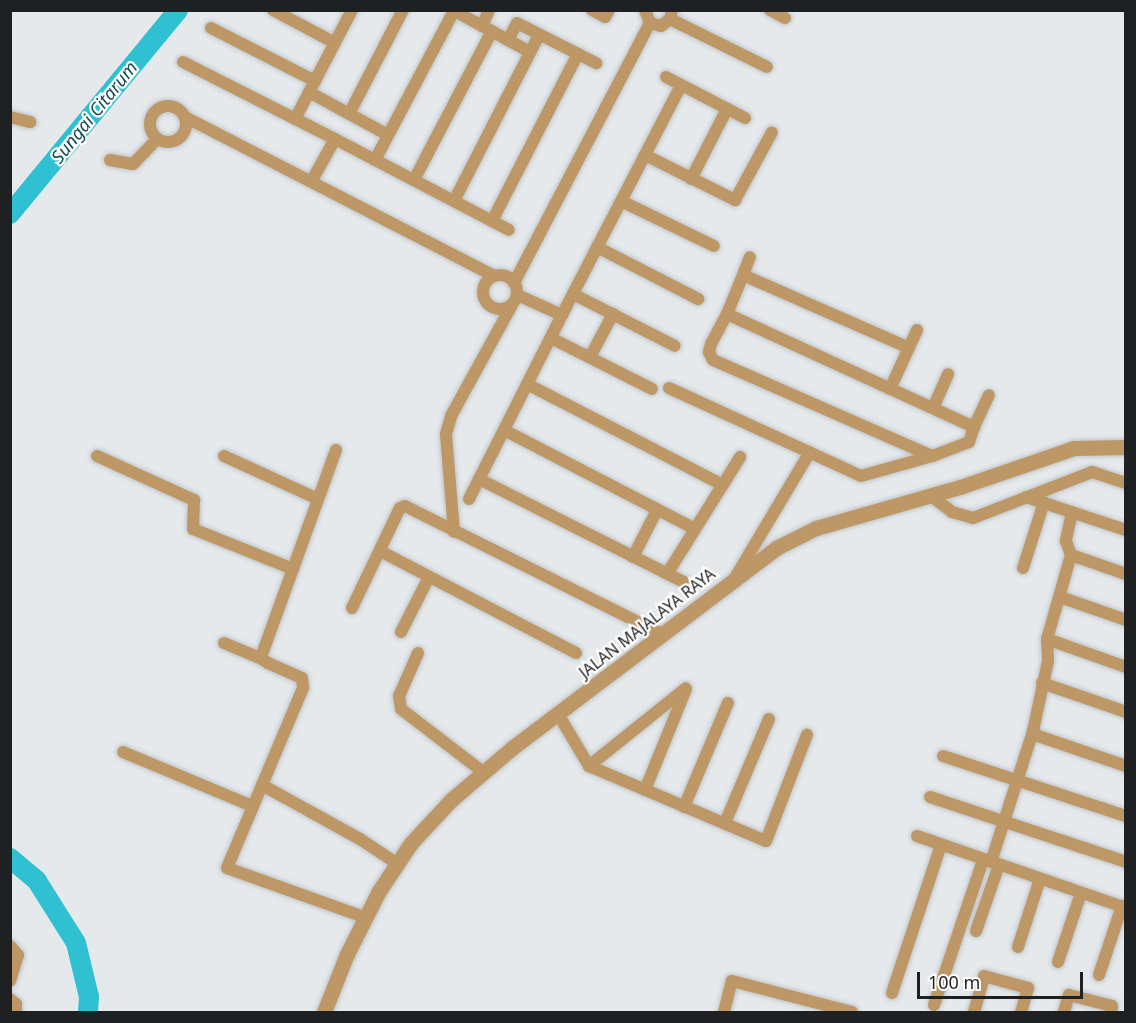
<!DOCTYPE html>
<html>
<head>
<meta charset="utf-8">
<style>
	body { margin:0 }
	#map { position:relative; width:1136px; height:1023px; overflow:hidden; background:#e5e9ec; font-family:"Noto Sans",sans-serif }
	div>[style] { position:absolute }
	.river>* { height:20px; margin:-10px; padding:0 10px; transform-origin:10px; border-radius:10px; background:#2fc0d2 }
	.roads { filter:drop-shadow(0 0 2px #c1c5c7) drop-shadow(0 0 2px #c1c5c7) }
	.minor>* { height:12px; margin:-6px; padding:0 6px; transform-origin:6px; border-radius:6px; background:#bd9766 }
	.minor>.ring { margin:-6px; padding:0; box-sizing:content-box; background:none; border:12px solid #bd9766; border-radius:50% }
	.tertiary>* { height:15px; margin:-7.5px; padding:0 7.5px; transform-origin:7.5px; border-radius:7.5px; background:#bd9766 }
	span { translate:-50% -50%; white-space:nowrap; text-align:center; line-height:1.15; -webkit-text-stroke:4.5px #fff; paint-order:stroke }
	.street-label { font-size:16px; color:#1f2021 }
	.water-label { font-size:18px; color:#114c54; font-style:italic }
	.frame { position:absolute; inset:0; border:12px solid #1f2021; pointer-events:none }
	.scale { position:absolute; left:917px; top:972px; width:166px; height:27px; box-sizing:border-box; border:3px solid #1f2021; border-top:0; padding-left:8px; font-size:18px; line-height:21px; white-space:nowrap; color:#1f2021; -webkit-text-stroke:4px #fff; paint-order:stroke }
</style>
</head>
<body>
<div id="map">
	<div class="river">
		<i style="left:10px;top:214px;width:264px;rotate:-50.5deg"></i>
		<i style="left:10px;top:858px;width:35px;rotate:40deg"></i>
		<i style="left:37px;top:881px;width:73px;rotate:57.8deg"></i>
		<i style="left:76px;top:943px;width:56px;rotate:76.5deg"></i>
		<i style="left:89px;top:997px;width:15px;rotate:94deg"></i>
	</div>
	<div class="roads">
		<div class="minor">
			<i style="left:273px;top:10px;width:70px;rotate:28deg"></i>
			<i style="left:453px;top:10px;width:88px;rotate:28.6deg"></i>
			<i style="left:592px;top:10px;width:15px;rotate:28deg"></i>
			<i style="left:605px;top:17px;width:8px;rotate:-60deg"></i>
			<i style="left:645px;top:10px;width:14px;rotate:69deg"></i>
			<i style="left:650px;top:23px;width:11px;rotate:15deg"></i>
			<i style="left:661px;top:26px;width:11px;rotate:-38deg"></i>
			<i style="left:670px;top:19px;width:9px;rotate:-77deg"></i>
			<i style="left:770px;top:10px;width:17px;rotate:28deg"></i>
			<i style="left:670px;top:19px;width:108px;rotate:26.3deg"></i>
			<i style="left:482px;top:26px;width:17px;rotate:-66deg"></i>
			<i style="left:211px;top:28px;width:117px;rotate:27deg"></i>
			<i style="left:508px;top:40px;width:19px;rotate:-62deg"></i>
			<i style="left:517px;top:23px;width:89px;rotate:26.9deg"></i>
			<i style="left:183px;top:62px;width:170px;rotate:26.9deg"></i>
			<i style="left:335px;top:139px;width:49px;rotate:119.2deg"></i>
			<i style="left:666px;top:77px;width:89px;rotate:27.4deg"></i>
			<i style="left:309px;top:92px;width:90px;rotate:28.6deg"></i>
			<i class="ring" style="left:150px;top:106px;width:24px;height:24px"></i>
			<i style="left:349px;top:114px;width:117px;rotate:-62.6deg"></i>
			<i style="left:10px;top:117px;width:21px;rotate:14deg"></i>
			<i style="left:185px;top:117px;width:348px;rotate:27.2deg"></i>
			<i style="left:295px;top:119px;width:123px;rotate:-62.4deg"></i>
			<i style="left:335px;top:139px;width:196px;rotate:27.6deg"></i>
			<i style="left:645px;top:155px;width:101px;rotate:26.6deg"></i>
			<i style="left:735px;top:200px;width:77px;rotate:-61.4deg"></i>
			<i style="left:110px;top:160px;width:23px;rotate:10deg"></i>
			<i style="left:133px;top:164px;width:35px;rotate:-46deg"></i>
			<i style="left:375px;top:160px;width:169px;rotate:-62.1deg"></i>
			<i style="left:691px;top:179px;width:79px;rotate:-62.8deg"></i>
			<i style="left:414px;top:180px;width:168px;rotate:-62.4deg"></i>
			<i style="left:454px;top:201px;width:186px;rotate:-62.9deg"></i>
			<i style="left:621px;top:201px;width:103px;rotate:25.8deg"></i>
			<i style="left:492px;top:221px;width:188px;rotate:-62.8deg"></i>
			<i style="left:597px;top:247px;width:114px;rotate:27.2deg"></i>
			<i style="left:743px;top:275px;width:19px;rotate:-69deg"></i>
			<i class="ring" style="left:483px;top:275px;width:22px;height:22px"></i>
			<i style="left:514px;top:283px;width:293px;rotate:-62.4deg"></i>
			<i style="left:573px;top:294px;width:114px;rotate:27deg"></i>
			<i style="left:727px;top:314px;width:272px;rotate:24.6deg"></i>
			<i style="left:974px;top:427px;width:16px;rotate:108deg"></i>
			<i style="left:969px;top:442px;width:40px;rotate:159deg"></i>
			<i style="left:932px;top:456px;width:239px;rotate:-156.3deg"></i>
			<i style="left:713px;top:360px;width:9px;rotate:-117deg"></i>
			<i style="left:709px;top:352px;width:8px;rotate:-76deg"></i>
			<i style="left:711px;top:344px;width:34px;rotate:-62deg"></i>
			<i style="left:727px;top:314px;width:42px;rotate:-67.7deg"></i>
			<i style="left:743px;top:275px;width:181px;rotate:23.7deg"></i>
			<i style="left:562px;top:315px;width:259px;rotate:-62.6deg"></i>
			<i style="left:551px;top:338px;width:113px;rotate:26.8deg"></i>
			<i style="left:590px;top:357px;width:49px;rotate:-61.9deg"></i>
			<i style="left:527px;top:384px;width:220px;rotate:27.3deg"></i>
			<i style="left:669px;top:388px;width:211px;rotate:24.6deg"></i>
			<i style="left:861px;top:476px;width:74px;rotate:-15.7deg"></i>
			<i style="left:890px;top:389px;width:65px;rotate:-65.4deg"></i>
			<i style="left:933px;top:408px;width:37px;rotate:-66deg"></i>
			<i style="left:974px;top:427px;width:35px;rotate:-65deg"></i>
			<i style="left:504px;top:430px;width:215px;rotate:27.4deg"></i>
			<i style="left:336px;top:450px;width:217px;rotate:109.9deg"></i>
			<i style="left:262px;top:654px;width:5px;rotate:90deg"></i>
			<i style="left:262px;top:659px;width:7px;rotate:34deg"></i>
			<i style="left:268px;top:663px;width:37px;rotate:24deg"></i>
			<i style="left:302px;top:678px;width:10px;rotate:84deg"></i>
			<i style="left:303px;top:688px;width:195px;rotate:112.9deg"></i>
			<i style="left:227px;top:868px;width:145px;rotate:19.7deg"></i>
			<i style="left:97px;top:456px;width:107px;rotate:24.4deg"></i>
			<i style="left:194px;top:500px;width:29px;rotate:92deg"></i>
			<i style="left:193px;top:529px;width:108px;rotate:21.8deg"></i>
			<i style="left:224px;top:456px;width:103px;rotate:24.6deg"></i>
			<i style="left:479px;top:479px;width:234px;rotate:26.7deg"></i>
			<i style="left:931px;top:496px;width:26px;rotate:37deg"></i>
			<i style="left:952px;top:512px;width:22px;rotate:16deg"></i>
			<i style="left:973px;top:518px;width:128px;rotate:-21.1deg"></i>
			<i style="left:1092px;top:472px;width:36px;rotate:18deg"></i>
			<i style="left:1026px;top:497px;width:105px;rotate:18.3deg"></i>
			<i style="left:469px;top:499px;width:206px;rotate:-63.2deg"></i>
			<i style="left:562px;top:315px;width:49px;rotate:-156deg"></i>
			<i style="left:1072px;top:512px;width:30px;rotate:102deg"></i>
			<i style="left:1066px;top:541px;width:15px;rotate:70deg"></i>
			<i style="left:1071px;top:555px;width:87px;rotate:105.9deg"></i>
			<i style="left:1047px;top:639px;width:84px;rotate:19.5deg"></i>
			<i style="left:454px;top:532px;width:98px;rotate:-94.7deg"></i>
			<i style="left:446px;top:434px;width:19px;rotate:-74deg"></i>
			<i style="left:451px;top:416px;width:127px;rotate:-61.2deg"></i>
			<i style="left:380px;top:551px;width:221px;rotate:27.5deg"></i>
			<i style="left:1071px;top:555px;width:58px;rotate:19.1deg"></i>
			<i style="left:633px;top:557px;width:53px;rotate:-62.9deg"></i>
			<i style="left:1023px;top:568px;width:69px;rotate:-72.3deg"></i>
			<i style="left:667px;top:574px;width:138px;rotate:-58deg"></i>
			<i style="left:736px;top:576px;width:144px;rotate:-59.2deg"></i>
			<i style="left:1060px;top:597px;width:70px;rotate:19.2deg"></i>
			<i style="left:352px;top:608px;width:111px;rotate:-64.4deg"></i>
			<i style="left:400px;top:508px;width:5px;rotate:-22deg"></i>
			<i style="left:405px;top:506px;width:289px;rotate:26.5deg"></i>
			<i style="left:401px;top:632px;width:62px;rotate:-63deg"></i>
			<i style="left:1047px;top:639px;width:22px;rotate:87deg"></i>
			<i style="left:1048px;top:661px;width:72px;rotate:102.1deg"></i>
			<i style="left:1033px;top:731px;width:7px;rotate:45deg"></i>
			<i style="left:1038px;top:736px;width:93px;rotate:18.8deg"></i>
			<i style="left:224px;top:643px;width:41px;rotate:22.8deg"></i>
			<i style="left:418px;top:653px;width:47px;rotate:113.8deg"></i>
			<i style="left:399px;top:696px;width:13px;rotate:81deg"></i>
			<i style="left:401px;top:709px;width:103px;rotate:37.5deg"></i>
			<i style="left:1042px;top:683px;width:89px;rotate:19deg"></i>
			<i style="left:558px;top:714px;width:61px;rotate:59.2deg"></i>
			<i style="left:589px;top:766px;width:192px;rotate:23deg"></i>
			<i style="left:766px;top:841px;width:114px;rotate:-68.9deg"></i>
			<i style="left:123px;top:752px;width:140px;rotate:22.7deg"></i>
			<i style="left:943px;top:756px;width:193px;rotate:18.2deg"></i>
			<i style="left:589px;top:766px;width:124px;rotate:-38.8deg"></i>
			<i style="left:262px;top:785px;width:112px;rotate:28.9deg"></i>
			<i style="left:360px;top:839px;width:43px;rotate:33.7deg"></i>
			<i style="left:645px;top:790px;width:109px;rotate:-67.9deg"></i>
			<i style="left:930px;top:797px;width:206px;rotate:18.3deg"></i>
			<i style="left:684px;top:807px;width:113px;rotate:-67.1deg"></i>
			<i style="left:725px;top:823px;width:113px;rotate:-67.1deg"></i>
			<i style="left:917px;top:836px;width:221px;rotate:19deg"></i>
			<i style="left:991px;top:862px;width:138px;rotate:-72.2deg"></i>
			<i style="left:976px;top:931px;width:70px;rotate:-70.8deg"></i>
			<i style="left:10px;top:946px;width:12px;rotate:48deg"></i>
			<i style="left:18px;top:955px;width:27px;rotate:107deg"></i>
			<i style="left:1018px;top:947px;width:71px;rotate:-72.1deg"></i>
			<i style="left:1058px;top:962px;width:73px;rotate:-71.6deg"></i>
			<i style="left:1099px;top:975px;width:73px;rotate:-71.6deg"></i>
			<i style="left:892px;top:993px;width:156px;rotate:-71.7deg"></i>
			<i style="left:10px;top:999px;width:8px;rotate:40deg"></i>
			<i style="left:16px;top:1004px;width:8px;rotate:90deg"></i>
			<i style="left:934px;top:1005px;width:153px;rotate:-71.3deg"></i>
			<i style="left:724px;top:1012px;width:32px;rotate:-76deg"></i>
			<i style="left:732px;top:981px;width:124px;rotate:14.5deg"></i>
			<i style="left:974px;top:1012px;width:37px;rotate:-74deg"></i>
			<i style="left:984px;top:976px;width:46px;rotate:15.3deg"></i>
			<i style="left:1028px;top:988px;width:25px;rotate:106deg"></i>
			<i style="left:1064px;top:1012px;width:18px;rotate:-74deg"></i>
			<i style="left:1069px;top:995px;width:44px;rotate:14.3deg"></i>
			<i style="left:1112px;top:1006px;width:6px;rotate:99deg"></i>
		</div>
		<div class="tertiary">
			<i style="left:324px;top:1012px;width:62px;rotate:-68.4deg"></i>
			<i style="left:347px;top:954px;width:71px;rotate:-63.1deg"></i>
			<i style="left:379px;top:891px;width:58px;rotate:-56.3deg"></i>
			<i style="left:411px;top:843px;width:59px;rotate:-47.1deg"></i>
			<i style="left:451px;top:800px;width:80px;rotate:-40.4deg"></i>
			<i style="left:512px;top:748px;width:331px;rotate:-37.1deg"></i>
			<i style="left:776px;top:548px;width:45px;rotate:-26.6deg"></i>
			<i style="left:816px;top:528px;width:150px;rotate:-15.9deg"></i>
			<i style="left:960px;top:487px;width:120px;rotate:-18.9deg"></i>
			<i style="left:1074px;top:448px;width:52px;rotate:-1.1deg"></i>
		</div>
	</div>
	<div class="street-label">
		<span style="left:647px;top:623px;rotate:-38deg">JALAN MAJALAYA RAYA</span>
	</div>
	<div class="water-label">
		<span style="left:94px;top:112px;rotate:-51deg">Sungai Citarum</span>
	</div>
	<div class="frame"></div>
	<div class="scale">100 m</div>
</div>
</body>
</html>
